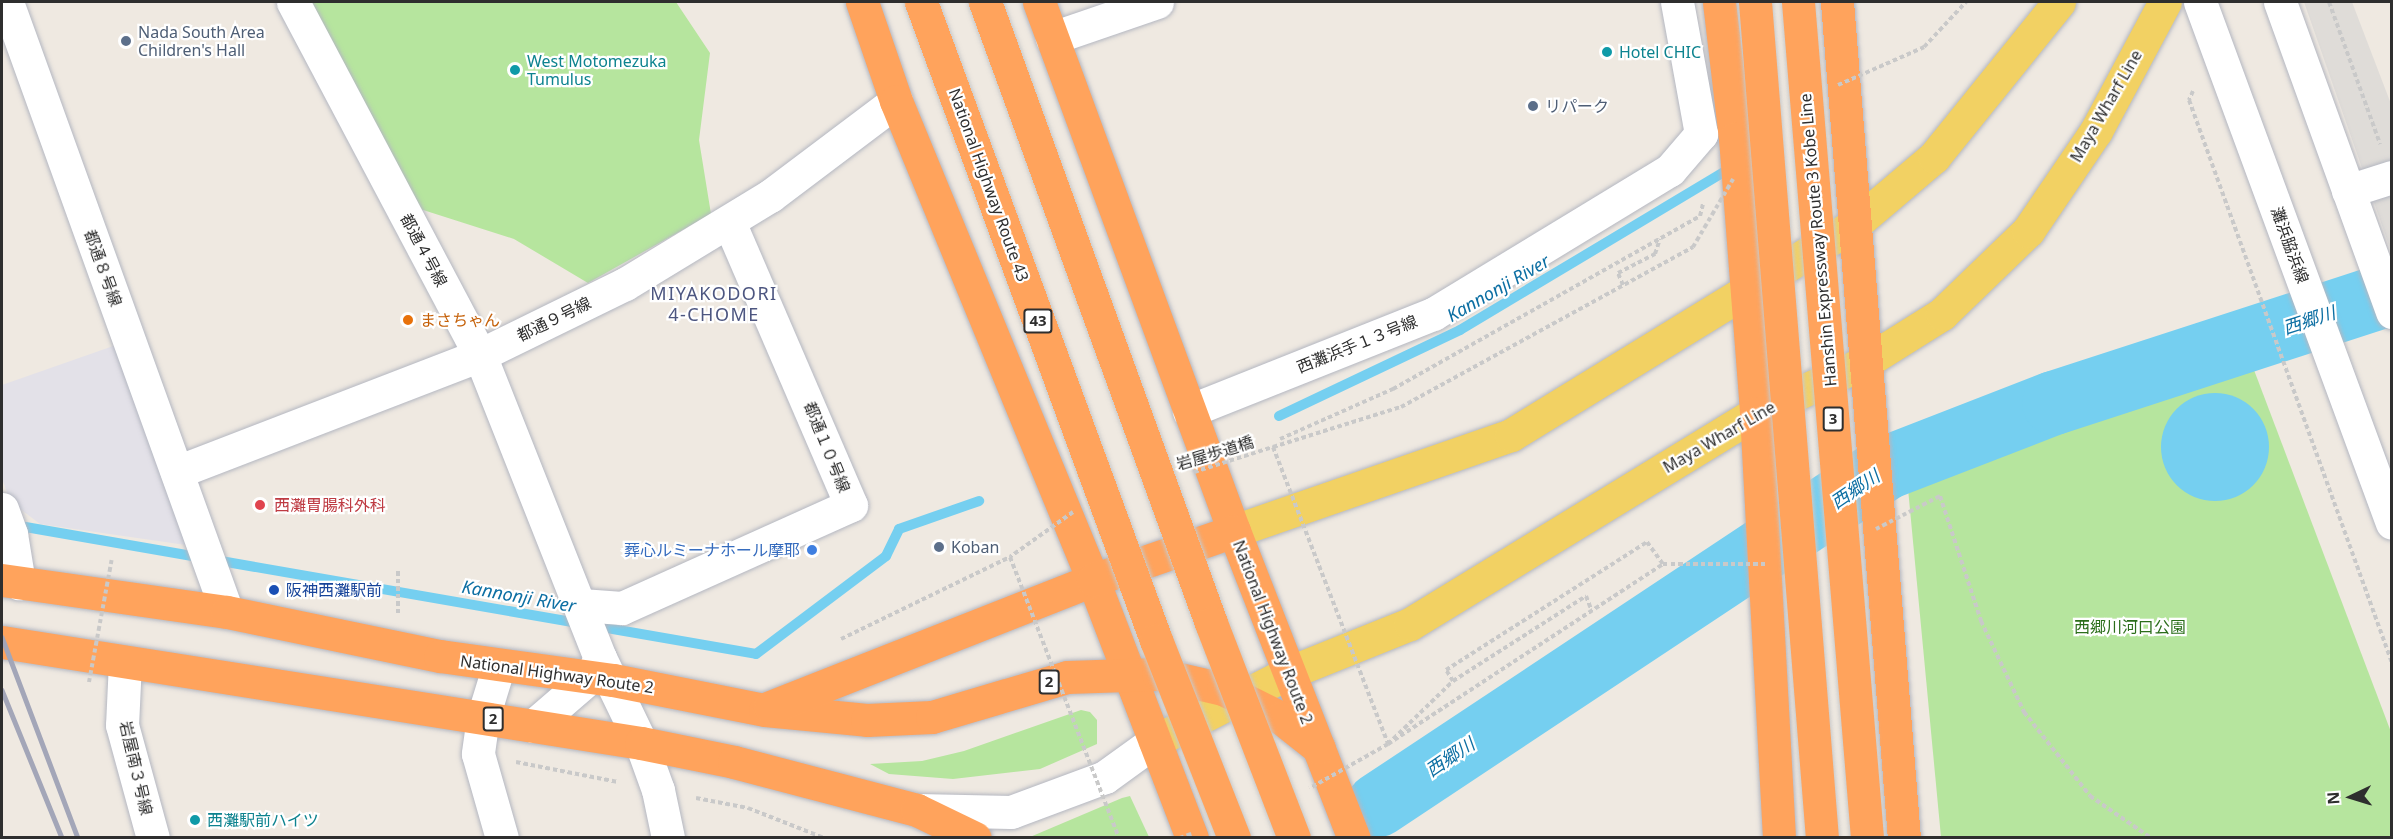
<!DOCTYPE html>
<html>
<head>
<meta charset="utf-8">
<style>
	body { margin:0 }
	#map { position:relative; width:2393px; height:839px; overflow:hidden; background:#efe9e1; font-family:"Noto Sans","Noto Sans JP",sans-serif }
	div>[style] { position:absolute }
	.industrial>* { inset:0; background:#e3e1e8 }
	.green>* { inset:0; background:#b6e59e }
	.plaza>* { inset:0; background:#dfdcd8 }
	.water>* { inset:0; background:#75cff0 }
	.round { border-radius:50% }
	.stream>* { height:10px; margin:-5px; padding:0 5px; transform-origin:5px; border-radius:5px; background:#75cff0 }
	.river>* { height:64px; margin:-32px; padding:0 32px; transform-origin:32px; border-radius:32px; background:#75cff0 }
	.path>* { height:4px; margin-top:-2px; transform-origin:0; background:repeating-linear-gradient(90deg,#c9c9c9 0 4.5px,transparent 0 7.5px) }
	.roads { filter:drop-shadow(0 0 2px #b4b7c1) drop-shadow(0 0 2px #b4b7c1) }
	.minor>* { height:33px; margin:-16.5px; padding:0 16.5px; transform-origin:16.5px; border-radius:16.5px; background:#fff }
	.major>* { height:33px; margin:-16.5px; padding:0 16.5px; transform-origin:16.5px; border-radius:16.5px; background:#f2d163 }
	.highway>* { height:33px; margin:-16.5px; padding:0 16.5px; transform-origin:16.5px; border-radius:16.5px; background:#ffa35c }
	.rail>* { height:4.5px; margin:-2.25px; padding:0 2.25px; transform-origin:2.25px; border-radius:2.25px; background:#a3a6b8 }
	.path-bridge>* { height:4px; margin-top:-2px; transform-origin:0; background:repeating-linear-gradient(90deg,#c9c9c9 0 4.5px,transparent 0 7.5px) }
	.bridges { filter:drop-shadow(0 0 2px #c9c9c9) drop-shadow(0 0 2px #c9c9c9) }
	.highway-bridge>* { height:33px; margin:-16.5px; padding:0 16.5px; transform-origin:16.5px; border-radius:16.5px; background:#ffa35c }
	.dots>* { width:16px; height:16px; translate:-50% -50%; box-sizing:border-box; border:3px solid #fff; border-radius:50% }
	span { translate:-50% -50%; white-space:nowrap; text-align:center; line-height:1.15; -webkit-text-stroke:4.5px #fff; paint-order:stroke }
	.shield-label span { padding:2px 4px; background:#fff; border:2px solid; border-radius:4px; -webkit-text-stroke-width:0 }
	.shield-label { font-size:15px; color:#2e2e2e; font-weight:700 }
	.service-label { font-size:16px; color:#4e5e75 }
	.left { translate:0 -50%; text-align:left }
	.culture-label { font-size:16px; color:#0d838f }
	.street-label { font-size:16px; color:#2e2e2e }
	.food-label { font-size:16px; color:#c56008 }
	.health-label { font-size:16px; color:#be3a42 }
	.shop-label { font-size:16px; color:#366cbe }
	.right { translate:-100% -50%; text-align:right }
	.transit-label { font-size:16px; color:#164399 }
	.park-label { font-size:16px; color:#2c6e1b }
	.water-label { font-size:18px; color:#0d6fa3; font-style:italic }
	.neighbourhood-label { font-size:18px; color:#4d5680; letter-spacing:1.5px }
	.frame { position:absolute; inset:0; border:3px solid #2e2e2e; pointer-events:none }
	.north { position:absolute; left:2321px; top:767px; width:60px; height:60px; -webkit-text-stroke:4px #fff; paint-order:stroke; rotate:266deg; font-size:16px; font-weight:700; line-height:24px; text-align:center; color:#2e2e2e }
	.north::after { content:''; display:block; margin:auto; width:21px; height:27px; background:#2e2e2e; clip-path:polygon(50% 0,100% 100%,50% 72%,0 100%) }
</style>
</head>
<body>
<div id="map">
	<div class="industrial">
		<i style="clip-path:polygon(119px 344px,193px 546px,40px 524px,11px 502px,2px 479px,2px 385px)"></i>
	</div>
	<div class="green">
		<i style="clip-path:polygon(309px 2px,676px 2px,710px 53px,699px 140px,711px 214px,588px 283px,514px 239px,420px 209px)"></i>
		<i style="clip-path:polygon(2254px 370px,2391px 732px,2391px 837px,1941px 837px,1907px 478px)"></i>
		<i style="clip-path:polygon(1081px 710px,1090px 712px,1097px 720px,1097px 744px,1040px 769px,953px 779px,889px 774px,870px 764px,922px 761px,964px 751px)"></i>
		<i style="clip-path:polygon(1130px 796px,1149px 837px,1030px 837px,1122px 798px)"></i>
	</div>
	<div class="plaza">
		<i style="clip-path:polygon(2304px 2px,2352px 2px,2391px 104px,2391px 251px)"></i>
	</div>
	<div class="water">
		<i class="round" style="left:2161px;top:393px;width:108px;height:108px"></i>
	</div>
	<div class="stream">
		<i style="left:1279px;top:416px;width:200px;rotate:-25.4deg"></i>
		<i style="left:1460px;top:330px;width:308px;rotate:-30.9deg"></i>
		<i style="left:14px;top:525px;width:753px;rotate:9.86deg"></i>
		<i style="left:756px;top:654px;width:163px;rotate:-37deg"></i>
		<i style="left:886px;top:556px;width:30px;rotate:-64deg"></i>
		<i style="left:899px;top:529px;width:85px;rotate:-19.3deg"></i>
	</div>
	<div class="river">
		<i style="left:1378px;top:805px;width:610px;rotate:-33.56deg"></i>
		<i style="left:1886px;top:468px;width:180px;rotate:-21.2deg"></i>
		<i style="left:2054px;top:403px;width:355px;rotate:-18deg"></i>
	</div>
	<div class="path">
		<i style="left:2329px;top:2px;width:151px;rotate:70.2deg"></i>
		<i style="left:2193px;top:91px;width:10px;rotate:114deg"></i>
		<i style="left:2189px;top:100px;width:598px;rotate:70.17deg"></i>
		<i style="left:1623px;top:285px;width:13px;rotate:-113deg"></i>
		<i style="left:1618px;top:273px;width:42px;rotate:-27.2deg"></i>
		<i style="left:1655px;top:254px;width:16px;rotate:-72deg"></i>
		<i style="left:1280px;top:439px;width:124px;rotate:-23.9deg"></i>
		<i style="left:1393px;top:389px;width:352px;rotate:-29.4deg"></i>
		<i style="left:1700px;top:216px;width:12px;rotate:-76deg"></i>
		<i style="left:1940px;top:496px;width:132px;rotate:71.8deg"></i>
		<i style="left:1981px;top:621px;width:101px;rotate:64.7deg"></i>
		<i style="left:2024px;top:712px;width:107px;rotate:51.8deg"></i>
		<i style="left:2090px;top:796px;width:74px;rotate:34.5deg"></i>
		<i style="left:398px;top:613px;width:44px;rotate:-90deg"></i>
		<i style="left:841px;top:639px;width:188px;rotate:-25.9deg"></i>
		<i style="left:1453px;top:681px;width:158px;rotate:-32.6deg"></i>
		<i style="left:1586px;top:596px;width:14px;rotate:69deg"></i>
		<i style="left:1388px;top:744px;width:329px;rotate:-33.2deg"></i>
		<i style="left:516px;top:762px;width:104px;rotate:11.1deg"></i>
		<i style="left:696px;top:798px;width:53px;rotate:10.9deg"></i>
		<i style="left:748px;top:808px;width:82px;rotate:21.5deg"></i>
	</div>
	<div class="roads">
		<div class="minor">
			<i style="left:7px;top:2px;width:648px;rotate:70.17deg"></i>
			<i style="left:293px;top:2px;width:399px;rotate:62.1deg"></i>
			<i style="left:480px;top:355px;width:326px;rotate:68.4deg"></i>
			<i style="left:600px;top:658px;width:94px;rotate:64.2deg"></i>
			<i style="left:641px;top:743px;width:50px;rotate:70.1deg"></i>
			<i style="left:658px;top:790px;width:49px;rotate:78.2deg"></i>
			<i style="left:2200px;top:2px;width:555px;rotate:69.77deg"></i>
			<i style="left:2280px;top:2px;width:330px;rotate:70.1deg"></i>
			<i style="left:1052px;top:38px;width:111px;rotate:-18.9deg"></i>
			<i style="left:2348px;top:191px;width:46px;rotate:-17.7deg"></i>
			<i style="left:1189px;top:411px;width:263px;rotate:-21.7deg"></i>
			<i style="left:1433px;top:314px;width:277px;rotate:-31.3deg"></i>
			<i style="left:1670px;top:170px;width:48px;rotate:-49.3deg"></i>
			<i style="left:1701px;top:134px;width:134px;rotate:-100.3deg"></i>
			<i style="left:177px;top:472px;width:325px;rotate:-21.1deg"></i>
			<i style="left:480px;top:355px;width:161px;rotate:-26.1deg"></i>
			<i style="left:625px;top:284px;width:170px;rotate:-31.3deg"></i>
			<i style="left:770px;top:196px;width:158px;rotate:-37deg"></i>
			<i style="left:2px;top:509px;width:27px;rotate:70deg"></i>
			<i style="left:11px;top:534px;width:50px;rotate:80.7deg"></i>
			<i style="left:581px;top:605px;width:41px;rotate:4.2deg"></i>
			<i style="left:622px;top:608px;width:251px;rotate:-24.2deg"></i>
			<i style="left:851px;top:505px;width:308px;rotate:-113.3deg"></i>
			<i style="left:125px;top:662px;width:63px;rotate:92.7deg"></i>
			<i style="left:122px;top:725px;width:117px;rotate:74.7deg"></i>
			<i style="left:499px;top:665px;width:54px;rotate:107.1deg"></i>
			<i style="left:483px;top:717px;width:37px;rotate:98deg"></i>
			<i style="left:478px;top:754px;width:87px;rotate:74.1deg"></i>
			<i style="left:533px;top:726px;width:77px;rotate:-40.8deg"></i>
			<i style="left:591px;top:676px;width:20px;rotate:-63deg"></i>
			<i style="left:917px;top:810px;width:94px;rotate:1.2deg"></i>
			<i style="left:1011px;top:812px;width:100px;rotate:-20.4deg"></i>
			<i style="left:1105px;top:777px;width:62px;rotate:-35.8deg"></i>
		</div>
		<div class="major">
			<i style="left:1234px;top:531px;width:293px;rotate:-19.1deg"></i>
			<i style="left:1511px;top:435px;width:404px;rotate:-31.5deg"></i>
			<i style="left:1855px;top:224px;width:104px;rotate:-40.3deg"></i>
			<i style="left:1934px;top:157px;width:199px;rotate:-51.1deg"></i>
			<i style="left:1155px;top:741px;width:149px;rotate:-27.1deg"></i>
			<i style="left:1288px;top:673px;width:131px;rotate:-21.9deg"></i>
			<i style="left:1410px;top:624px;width:405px;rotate:-31.4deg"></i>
			<i style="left:1756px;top:413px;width:123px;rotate:-25.1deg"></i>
			<i style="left:1867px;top:361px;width:89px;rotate:-32.1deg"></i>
			<i style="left:1942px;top:314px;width:120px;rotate:-44deg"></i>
			<i style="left:2028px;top:231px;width:121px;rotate:-55.8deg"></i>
			<i style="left:2096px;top:131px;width:146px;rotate:-61.9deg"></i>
		</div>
		<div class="highway">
			<i style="left:862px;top:2px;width:105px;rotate:71deg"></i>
			<i style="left:896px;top:101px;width:518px;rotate:67.64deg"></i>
			<i style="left:1093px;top:580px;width:276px;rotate:69deg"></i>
			<i style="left:1039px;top:2px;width:564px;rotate:69.77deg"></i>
			<i style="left:1234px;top:531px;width:330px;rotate:68.7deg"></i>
			<i style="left:1719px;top:2px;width:137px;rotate:83.3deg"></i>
			<i style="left:1735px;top:138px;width:276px;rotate:85.6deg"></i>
			<i style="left:1756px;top:413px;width:426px;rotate:86.9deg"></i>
			<i style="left:1837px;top:2px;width:839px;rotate:85.42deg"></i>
			<i style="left:2px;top:580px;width:227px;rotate:8.1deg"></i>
			<i style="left:227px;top:612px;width:217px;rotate:11.7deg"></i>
			<i style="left:440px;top:656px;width:175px;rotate:7.9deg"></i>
			<i style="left:613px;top:680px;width:155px;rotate:11.2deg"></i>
			<i style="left:765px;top:710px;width:102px;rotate:5.6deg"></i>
			<i style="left:867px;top:720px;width:65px;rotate:-2.6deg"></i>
			<i style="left:932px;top:717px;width:141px;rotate:-16.5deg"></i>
			<i style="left:1067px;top:677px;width:91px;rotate:-1.9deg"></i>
			<i style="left:1158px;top:674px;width:67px;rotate:13deg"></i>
			<i style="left:1223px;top:689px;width:65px;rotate:26.6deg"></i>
			<i style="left:1281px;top:718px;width:48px;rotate:38.3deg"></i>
			<i style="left:2px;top:642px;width:647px;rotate:8.98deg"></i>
			<i style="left:641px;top:743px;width:95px;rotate:11.5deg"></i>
			<i style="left:734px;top:762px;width:189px;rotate:14.7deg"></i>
			<i style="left:917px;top:810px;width:64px;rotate:25.8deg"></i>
			<i style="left:770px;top:707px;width:347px;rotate:-21.5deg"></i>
			<i style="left:1093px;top:580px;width:149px;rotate:-19.2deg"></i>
		</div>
	</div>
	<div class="rail">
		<i style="left:2px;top:637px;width:215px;rotate:69.3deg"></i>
		<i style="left:2px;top:690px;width:160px;rotate:67.9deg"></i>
	</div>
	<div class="path-bridge">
		<i style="left:1838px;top:85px;width:94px;rotate:-23.8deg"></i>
		<i style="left:1924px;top:47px;width:62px;rotate:-47deg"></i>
		<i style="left:1273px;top:447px;width:134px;rotate:-17.4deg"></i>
		<i style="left:1401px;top:407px;width:333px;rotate:-28.7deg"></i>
		<i style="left:1693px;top:247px;width:79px;rotate:-59.5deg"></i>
		<i style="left:1194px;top:472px;width:83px;rotate:-17.6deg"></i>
		<i style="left:1273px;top:447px;width:318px;rotate:68.8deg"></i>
		<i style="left:1388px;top:744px;width:90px;rotate:150.6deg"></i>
		<i style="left:1073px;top:512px;width:77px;rotate:144.5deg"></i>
		<i style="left:1010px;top:557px;width:301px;rotate:68.8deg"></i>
		<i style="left:1876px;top:529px;width:72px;rotate:-27.3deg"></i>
		<i style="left:89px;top:682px;width:126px;rotate:-79.5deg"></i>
		<i style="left:1388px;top:744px;width:91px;rotate:-44.1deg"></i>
		<i style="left:1453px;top:681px;width:13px;rotate:-122deg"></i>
		<i style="left:1446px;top:670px;width:238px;rotate:-32.5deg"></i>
		<i style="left:1647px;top:542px;width:27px;rotate:54deg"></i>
		<i style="left:1663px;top:564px;width:103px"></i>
		<i style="left:1180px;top:838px;width:15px;rotate:-20deg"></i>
	</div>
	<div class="bridges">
		<div class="highway-bridge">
			<i style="left:921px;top:2px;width:680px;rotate:69.78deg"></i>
			<i style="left:1156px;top:640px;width:213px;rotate:68.5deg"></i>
			<i style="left:985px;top:2px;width:661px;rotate:70deg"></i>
			<i style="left:1211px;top:623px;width:230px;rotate:68.9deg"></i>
			<i style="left:1755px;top:2px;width:839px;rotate:85.42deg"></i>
			<i style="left:1798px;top:2px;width:839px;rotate:85.28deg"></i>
		</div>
	</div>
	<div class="dots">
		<i style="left:126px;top:41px;background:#5c6f8a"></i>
		<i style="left:1607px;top:52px;background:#0f9aa8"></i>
		<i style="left:515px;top:70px;background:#0f9aa8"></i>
		<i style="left:1533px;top:106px;background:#5c6f8a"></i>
		<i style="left:408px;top:320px;background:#e8710a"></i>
		<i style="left:260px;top:505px;background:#e0444e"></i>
		<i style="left:939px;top:547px;background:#5c6f8a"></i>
		<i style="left:812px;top:550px;background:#3f7fe0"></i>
		<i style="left:274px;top:590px;background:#1a4fb4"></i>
		<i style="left:195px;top:820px;background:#0f9aa8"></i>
	</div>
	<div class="shield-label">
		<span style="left:1038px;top:321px">43</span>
		<span style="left:1833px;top:419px">3</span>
		<span style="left:1049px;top:682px">2</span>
		<span style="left:493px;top:719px">2</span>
	</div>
	<div class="service-label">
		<span class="left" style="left:138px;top:41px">Nada South Area<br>Children's Hall</span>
		<span class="left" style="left:1545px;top:106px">リパーク</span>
		<span class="left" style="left:951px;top:547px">Koban</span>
	</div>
	<div class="culture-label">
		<span class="left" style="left:1619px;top:52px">Hotel CHIC</span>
		<span class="left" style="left:527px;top:70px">West Motomezuka<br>Tumulus</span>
		<span class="left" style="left:207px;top:820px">西灘駅前ハイツ</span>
	</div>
	<div class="street-label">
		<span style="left:2106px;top:106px;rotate:-60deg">Maya Wharf Line</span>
		<span style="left:989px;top:185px;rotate:70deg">National Highway Route 43</span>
		<span style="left:1818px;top:240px;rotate:-95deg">Hanshin Expressway Route 3 Kobe Line</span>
		<span style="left:2290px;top:245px;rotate:70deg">灘浜脇浜線</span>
		<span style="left:424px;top:250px;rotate:62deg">都通４号線</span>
		<span style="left:103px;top:268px;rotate:70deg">都通８号線</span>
		<span style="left:554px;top:319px;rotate:-26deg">都通９号線</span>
		<span style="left:1357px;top:344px;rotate:-22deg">西灘浜手１３号線</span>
		<span style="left:1719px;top:437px;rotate:-30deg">Maya Wharf Line</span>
		<span style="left:827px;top:447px;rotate:68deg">都通１０号線</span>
		<span style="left:1215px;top:453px;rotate:-17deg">岩屋歩道橋</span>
		<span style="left:1273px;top:632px;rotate:69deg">National Highway Route 2</span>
		<span style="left:557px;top:674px;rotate:8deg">National Highway Route 2</span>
		<span style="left:136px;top:768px;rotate:77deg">岩屋南３号線</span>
	</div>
	<div class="food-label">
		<span class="left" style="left:420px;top:320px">まさちゃん</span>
	</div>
	<div class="health-label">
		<span class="left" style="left:274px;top:505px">西灘胃腸科外科</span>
	</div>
	<div class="shop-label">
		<span class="right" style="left:800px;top:550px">葬心ルミーナホール摩耶</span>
	</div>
	<div class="transit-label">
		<span class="left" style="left:286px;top:590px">阪神西灘駅前</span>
	</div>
	<div class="park-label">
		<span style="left:2130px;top:627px">西郷川河口公園</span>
	</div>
	<div class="water-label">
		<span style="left:1498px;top:288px;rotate:-30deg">Kannonji River</span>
		<span style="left:2309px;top:320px;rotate:-18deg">西郷川</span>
		<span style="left:1855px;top:489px;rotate:-34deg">西郷川</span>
		<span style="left:519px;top:596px;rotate:10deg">Kannonji River</span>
		<span style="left:1450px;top:757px;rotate:-34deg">西郷川</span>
	</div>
	<div class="neighbourhood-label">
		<span style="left:714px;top:304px">MIYAKODORI<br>4-CHOME</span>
	</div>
	<div class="frame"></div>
	<div class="north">N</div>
</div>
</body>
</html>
